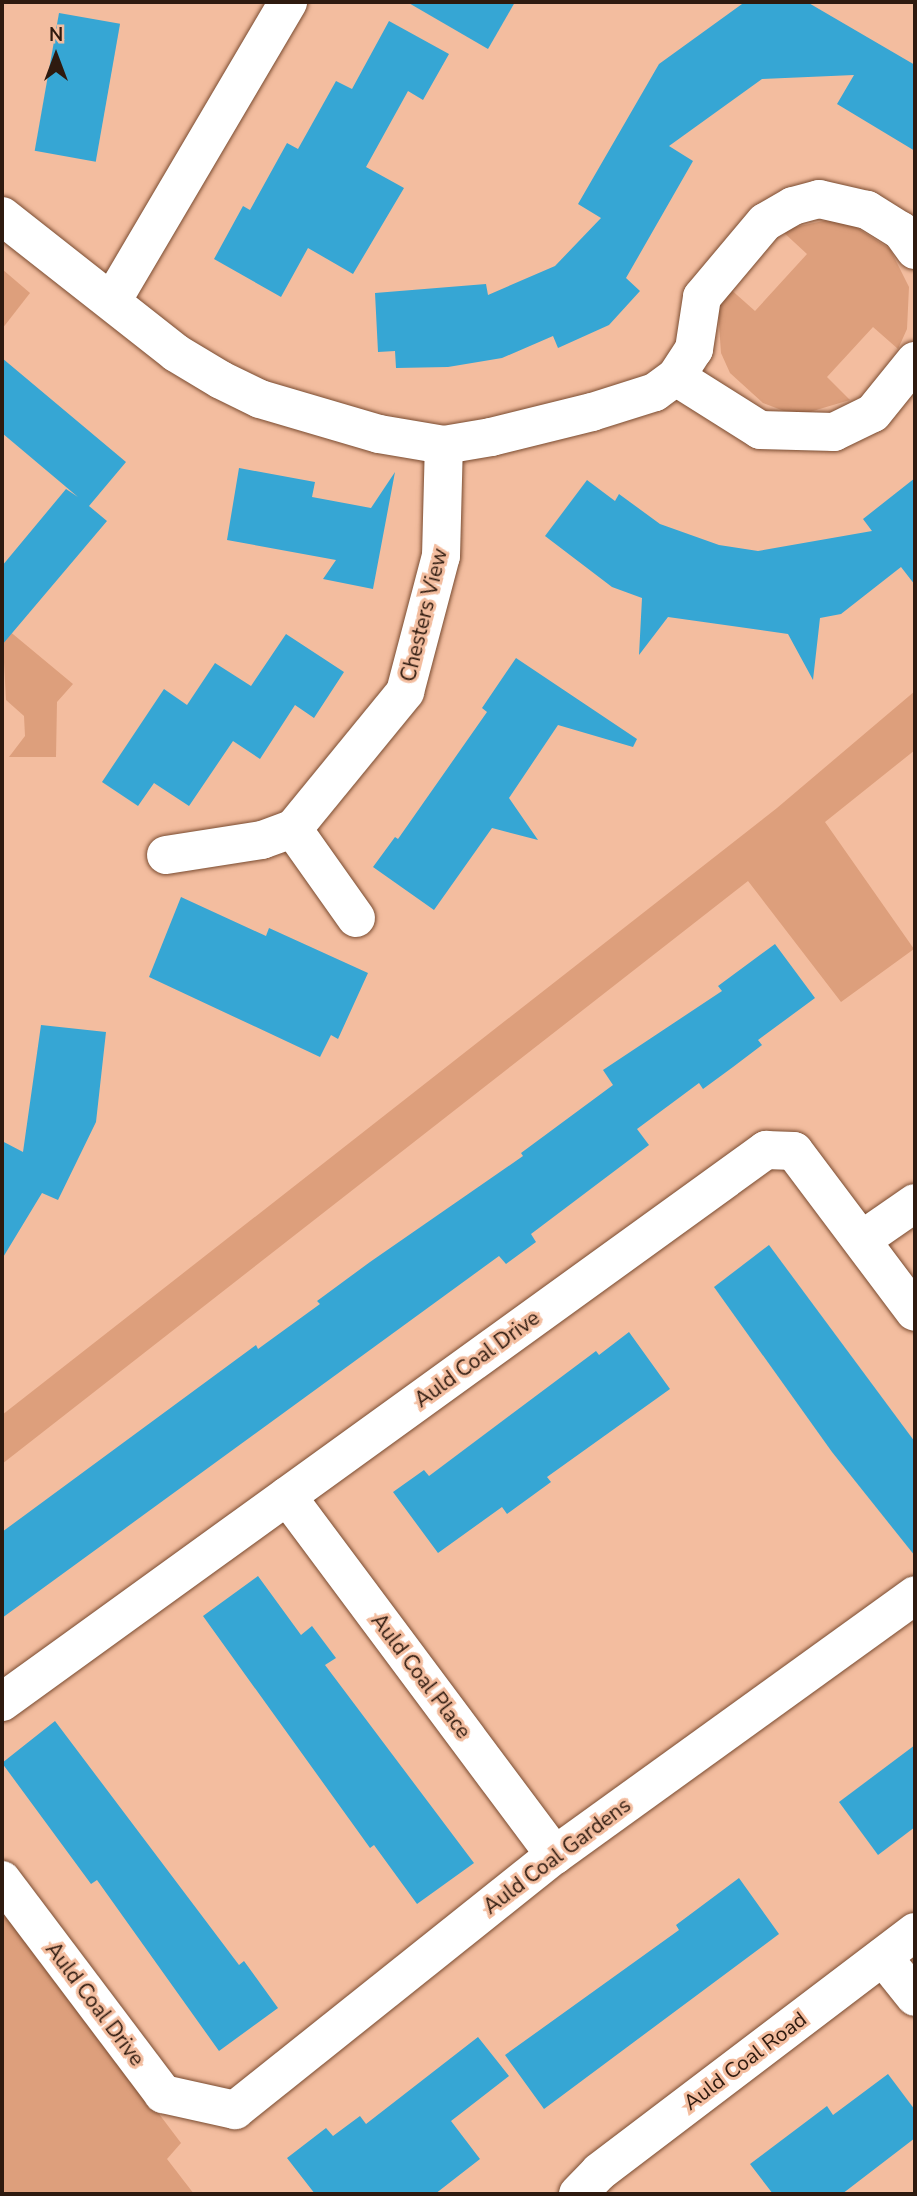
<!DOCTYPE html>
<html>
<head>
<meta charset="utf-8">
<style>
	body { margin:0 }
	#map { position:relative; width:917px; height:2196px; overflow:hidden; background:#f3bd9f; font-family:"Nunito Sans",sans-serif }
	div>[style] { position:absolute }
	.green>* { inset:0; background:#dd9f7c }
	.building>* { inset:0; background:#36a6d4; transform-origin:0 0 }
	.roads { filter:drop-shadow(0 0 2px #794b30) drop-shadow(0 0 2px #794b30) }
	.street>* { height:38px; margin:-19px; padding:0 19px; transform-origin:19px; border-radius:19px; background:#fff }
	span { translate:-50% -50%; white-space:nowrap; text-align:center; line-height:1.15; -webkit-text-stroke:6px #f3bd9f; paint-order:stroke }
	.street-label { font-size:21px; color:#2e1a0f }
	.frame { position:absolute; inset:0; border:4px solid #2e1a0f; pointer-events:none }
	.north { position:absolute; left:21px; top:21px; width:70px; height:70px; -webkit-text-stroke:5px #f3bd9f; paint-order:stroke; rotate:0deg; font-size:19px; font-weight:700; line-height:28px; text-align:center; color:#2e1a0f }
	.north::after { content:''; display:block; margin:auto; width:24px; height:32px; background:#2e1a0f; clip-path:polygon(50% 0,100% 100%,50% 72%,0 100%) }
</style>
</head>
<body>
<div id="map">
	<div class="green">
		<i style="clip-path:polygon(828px 220px,851px 224px,890px 249px,909px 287px,907px 329px,898px 349px,873px 327px,827px 377px,850px 400px,806px 413px,784px 411px,763px 403px,730px 373px,721px 353px,718px 309px,728px 287px,755px 311px,807px 254px,781px 230px)"></i>
		<i style="clip-path:polygon(2px 269px,30px 293px,2px 329px)"></i>
		<i style="clip-path:polygon(2px 625px,73px 684px,57px 702px,56px 757px,9px 757px,25px 736px,24px 716px,6px 700px)"></i>
		<i style="clip-path:polygon(915px 691px,915px 750px,825px 822px,914px 949px,841px 1002px,748px 881px,2px 1464px,2px 1415px,777px 808px)"></i>
		<i style="clip-path:polygon(2px 1906px,181px 2143px,167px 2159px,194px 2194px,2px 2194px)"></i>
	</div>
	<div class="building">
		<i style="clip-path:polygon(407px 2px,515px 2px,488px 49px)"></i>
		<i style="clip-path:polygon(807px 2px,915px 65px,915px 151px,837px 104px,854px 75px,762px 79px,669px 146px,693px 161px,626px 278px,640px 291px,609px 325px,558px 348px,553px 336px,502px 358px,448px 367px,396px 368px,395px 351px,378px 352px,375px 293px,486px 284px,488px 295px,555px 266px,601px 218px,578px 204px,659px 64px,742px 4px)"></i>
		<i style="left:59px;top:13px;width:62px;height:140px;rotate:10deg"></i>
		<i style="clip-path:polygon(389px 21px,449px 54px,423px 100px,408px 91px,366px 167px,404px 188px,353px 274px,308px 248px,281px 297px,214px 259px,243px 206px,250px 210px,287px 143px,298px 149px,336px 81px,352px 89px)"></i>
		<i style="clip-path:polygon(2px 358px,126px 462px,89px 506px,107px 521px,2px 645px,2px 566px,66px 489px,78px 497px,2px 433px)"></i>
		<i style="clip-path:polygon(239px 468px,315px 482px,312px 497px,371px 508px,395px 472px,373px 589px,323px 579px,336px 560px,227px 540px)"></i>
		<i style="clip-path:polygon(915px 478px,915px 585px,901px 567px,841px 614px,820px 618px,813px 680px,788px 634px,668px 617px,639px 655px,642px 598px,612px 587px,545px 536px,587px 480px,615px 501px,619px 494px,660px 524px,719px 545px,758px 551px,872px 531px,863px 519px)"></i>
		<i style="clip-path:polygon(286px 634px,344px 672px,314px 718px,295px 705px,260px 759px,233px 741px,189px 806px,154px 783px,138px 806px,102px 782px,164px 689px,187px 705px,215px 663px,251px 686px)"></i>
		<i style="clip-path:polygon(516px 658px,637px 739px,633px 747px,558px 725px,509px 798px,538px 840px,492px 828px,434px 910px,373px 867px,395px 837px,398px 839px,487px 712px,482px 708px)"></i>
		<i style="clip-path:polygon(181px 897px,266px 936px,269px 928px,368px 973px,338px 1039px,331px 1035px,320px 1057px,149px 977px)"></i>
		<i style="clip-path:polygon(775px 944px,815px 998px,758px 1040px,762px 1045px,733px 1067px,703px 1089px,699px 1083px,637px 1129px,649px 1145px,531px 1234px,536px 1242px,506px 1264px,499px 1256px,2px 1618px,2px 1532px,256px 1345px,258px 1349px,320px 1304px,317px 1301px,370px 1262px,523px 1156px,521px 1153px,613px 1085px,603px 1070px,722px 991px,718px 986px)"></i>
		<i style="clip-path:polygon(41px 1025px,106px 1032px,96px 1122px,58px 1200px,42px 1193px,2px 1259px,2px 1141px,23px 1152px)"></i>
		<i style="clip-path:polygon(769px 1245px,915px 1442px,915px 1556px,832px 1452px,714px 1287px)"></i>
		<i style="clip-path:polygon(629px 1332px,670px 1389px,547px 1477px,551px 1482px,507px 1514px,502px 1507px,438px 1553px,393px 1492px,424px 1470px,429px 1476px,596px 1351px,599px 1355px)"></i>
		<i style="clip-path:polygon(258px 1576px,301px 1635px,312px 1626px,336px 1658px,325px 1665px,474px 1863px,417px 1904px,374px 1845px,370px 1848px,203px 1616px)"></i>
		<i style="clip-path:polygon(55px 1721px,239px 1965px,244px 1961px,278px 2008px,219px 2051px,97px 1880px,91px 1884px,2px 1763px)"></i>
		<i style="clip-path:polygon(915px 1745px,915px 1827px,878px 1855px,839px 1802px)"></i>
		<i style="clip-path:polygon(739px 1878px,779px 1934px,544px 2109px,505px 2055px,679px 1930px,676px 1925px)"></i>
		<i style="clip-path:polygon(478px 2037px,509px 2076px,451px 2121px,480px 2159px,435px 2194px,315px 2194px,287px 2158px,326px 2128px,333px 2136px,360px 2116px,366px 2124px)"></i>
		<i style="clip-path:polygon(888px 2074px,915px 2110px,915px 2138px,842px 2194px,773px 2194px,750px 2164px,827px 2106px,833px 2115px)"></i>
	</div>
	<div class="roads">
		<div class="street">
			<i style="left:2px;top:216px;width:221px;rotate:38.2deg"></i>
			<i style="left:176px;top:353px;width:52px;rotate:31deg"></i>
			<i style="left:221px;top:380px;width:43px;rotate:26deg"></i>
			<i style="left:260px;top:399px;width:124px;rotate:16.4deg"></i>
			<i style="left:379px;top:434px;width:66px;rotate:9.6deg"></i>
			<i style="left:444px;top:445px;width:48px;rotate:-9.7deg"></i>
			<i style="left:491px;top:437px;width:104px;rotate:-13.9deg"></i>
			<i style="left:592px;top:412px;width:66px;rotate:-17.6deg"></i>
			<i style="left:655px;top:392px;width:26px;rotate:-36deg"></i>
			<i style="left:915px;top:250px;width:24px;rotate:-126deg"></i>
			<i style="left:901px;top:231px;width:40px;rotate:-148deg"></i>
			<i style="left:867px;top:210px;width:49px;rotate:-167.1deg"></i>
			<i style="left:819px;top:199px;width:27px;rotate:165deg"></i>
			<i style="left:793px;top:206px;width:32px;rotate:150deg"></i>
			<i style="left:765px;top:222px;width:98px;rotate:130deg"></i>
			<i style="left:702px;top:297px;width:53px;rotate:98.7deg"></i>
			<i style="left:694px;top:349px;width:33px;rotate:123deg"></i>
			<i style="left:676px;top:377px;width:99px;rotate:32.2deg"></i>
			<i style="left:760px;top:430px;width:74px;rotate:1.5deg"></i>
			<i style="left:834px;top:432px;width:43px;rotate:-26deg"></i>
			<i style="left:873px;top:413px;width:67px;rotate:-51.1deg"></i>
			<i style="left:112px;top:301px;width:347px;rotate:-59.5deg"></i>
			<i style="left:293px;top:829px;width:109px;rotate:54.7deg"></i>
			<i style="left:166px;top:855px;width:97px;rotate:-8.9deg"></i>
			<i style="left:262px;top:840px;width:33px;rotate:-20deg"></i>
			<i style="left:293px;top:829px;width:177px;rotate:-50.7deg"></i>
			<i style="left:405px;top:692px;width:141px;rotate:-75.2deg"></i>
			<i style="left:441px;top:556px;width:111px;rotate:-88.5deg"></i>
			<i style="left:863px;top:1239px;width:63px;rotate:-34.7deg"></i>
			<i style="left:287px;top:1496px;width:448px;rotate:53.3deg"></i>
			<i style="left:2px;top:1702px;width:943px;rotate:-35.85deg"></i>
			<i style="left:766px;top:1150px;width:28px;rotate:2deg"></i>
			<i style="left:794px;top:1151px;width:201px;rotate:53.1deg"></i>
			<i style="left:2px;top:1880px;width:268px;rotate:53deg"></i>
			<i style="left:163px;top:2094px;width:74px;rotate:12.5deg"></i>
			<i style="left:235px;top:2110px;width:409px;rotate:-38.6deg"></i>
			<i style="left:555px;top:1855px;width:444px;rotate:-35.8deg"></i>
			<i style="left:883px;top:1957px;width:51px;rotate:51.3deg"></i>
			<i style="left:578px;top:2194px;width:30px;rotate:-46deg"></i>
			<i style="left:599px;top:2172px;width:397px;rotate:-37.2deg"></i>
		</div>
	</div>
	<div class="street-label">
		<span style="left:424px;top:615px;rotate:-76deg">Chesters View</span>
		<span style="left:477px;top:1359px;rotate:-36deg">Auld Coal Drive</span>
		<span style="left:421px;top:1676px;rotate:53deg">Auld Coal Place</span>
		<span style="left:557px;top:1856px;rotate:-37deg">Auld Coal Gardens</span>
		<span style="left:95px;top:2004px;rotate:53deg">Auld Coal Drive</span>
		<span style="left:745px;top:2061px;rotate:-37deg">Auld Coal Road</span>
	</div>
	<div class="frame"></div>
	<div class="north">N</div>
</div>
</body>
</html>
